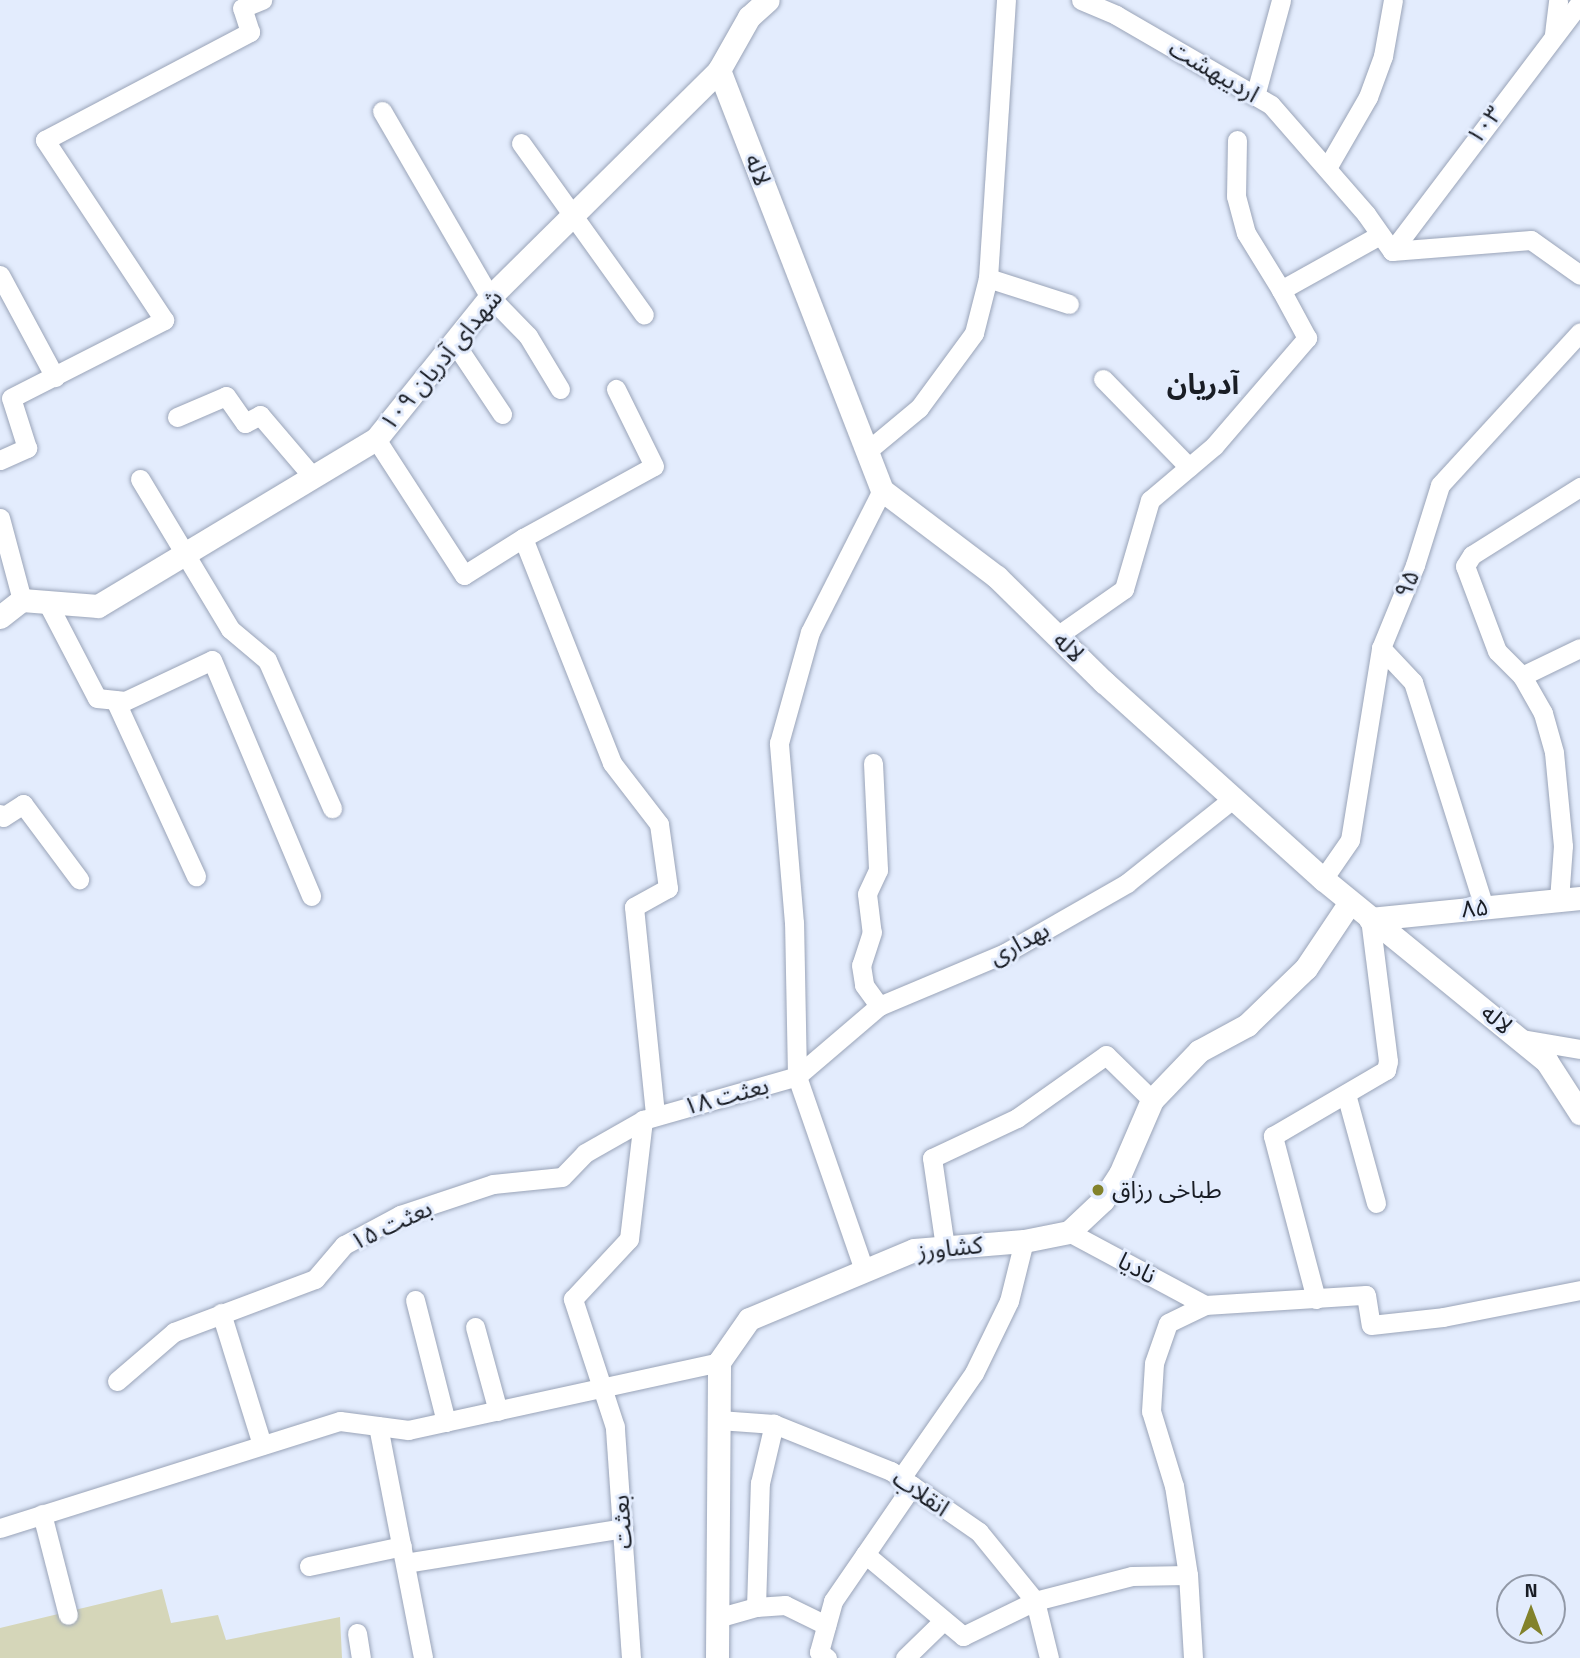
<!DOCTYPE html>
<html>
<head>
<meta charset="utf-8">
<style>
	body { margin:0 }
	#map { position:relative; width:1580px; height:1658px; overflow:hidden; background:#e3ecfd; font-family:"Titillium Web","Noto Sans Arabic",sans-serif }
	div>[style] { position:absolute }
	.green>* { inset:0; background:#d5d6b9 }
	.roads { filter:drop-shadow(0 0 2px #9aa4b8) drop-shadow(0 0 2px #9aa4b8) }
	.minor>* { height:19px; margin:-9.5px; padding:0 9.5px; transform-origin:9.5px; border-radius:9.5px; background:#fff }
	.tertiary>* { height:23px; margin:-11.5px; padding:0 11.5px; transform-origin:11.5px; border-radius:11.5px; background:#fff }
	.dots>* { width:19px; height:19px; translate:-50% -50%; box-sizing:border-box; border:4px solid #e3ecfd; border-radius:50% }
	span { translate:-50% -50%; white-space:nowrap; text-align:center; line-height:1.15; -webkit-text-stroke:6px #e3ecfd; paint-order:stroke }
	.street-label { font-size:24px; color:#191d25 }
	.poi-label { font-size:24px; color:#191d25 }
	.left { translate:0 -50%; text-align:left }
	.quarter-label { font-size:28px; color:#191d25; font-weight:700 }
	.north { position:absolute; left:1496px; top:1574px; width:70px; height:70px; box-sizing:border-box; background:#e3ecfd; border:2px solid #9299a7; border-radius:50%; rotate:0deg; font-size:19px; font-weight:700; line-height:28px; text-align:center; color:#191d25 }
	.north::after { content:''; display:block; margin:auto; width:24px; height:32px; background:#82822b; clip-path:polygon(50% 0,100% 100%,50% 72%,0 100%) }
</style>
</head>
<body>
<div id="map">
	<div class="green">
		<i style="clip-path:polygon(162px 1589px,171px 1623px,218px 1615px,226px 1640px,340px 1617px,342px 1658px,0 1658px,0 1628px)"></i>
	</div>
	<div class="roads">
		<div class="minor">
			<i style="left:1081px;top:0;width:38px;rotate:23deg"></i>
			<i style="left:1116px;top:15px;width:179px;rotate:30.1deg"></i>
			<i style="left:1271px;top:105px;width:145px;rotate:48.9deg"></i>
			<i style="left:1366px;top:214px;width:45px;rotate:54.9deg"></i>
			<i style="left:1554px;top:34px;width:34px;rotate:-83deg"></i>
			<i style="left:1255px;top:96px;width:99px;rotate:-74.8deg"></i>
			<i style="left:382px;top:111px;width:215px;rotate:59.9deg"></i>
			<i style="left:490px;top:297px;width:54px;rotate:45.7deg"></i>
			<i style="left:528px;top:336px;width:62px;rotate:58.9deg"></i>
			<i style="left:1237px;top:140px;width:56px;rotate:91deg"></i>
			<i style="left:1236px;top:196px;width:38px;rotate:75deg"></i>
			<i style="left:1246px;top:233px;width:67px;rotate:58.4deg"></i>
			<i style="left:1281px;top:290px;width:113px;rotate:-29.1deg"></i>
			<i style="left:521px;top:143px;width:211px;rotate:54.4deg"></i>
			<i style="left:1327px;top:168px;width:82px;rotate:-60deg"></i>
			<i style="left:1368px;top:97px;width:44px;rotate:-69.9deg"></i>
			<i style="left:1383px;top:56px;width:57px;rotate:-79.9deg"></i>
			<i style="left:1392px;top:251px;width:312px;rotate:-52.9deg"></i>
			<i style="left:1392px;top:251px;width:139px;rotate:-4.5deg"></i>
			<i style="left:1531px;top:240px;width:60px;rotate:35.5deg"></i>
			<i style="left:0;top:275px;width:116px;rotate:61.7deg"></i>
			<i style="left:988px;top:278px;width:85px;rotate:17.8deg"></i>
			<i style="left:456px;top:345px;width:83px;rotate:56.3deg"></i>
			<i style="left:1103px;top:379px;width:123px;rotate:45.7deg"></i>
			<i style="left:177px;top:417px;width:53px;rotate:-23.2deg"></i>
			<i style="left:226px;top:396px;width:33px;rotate:55deg"></i>
			<i style="left:245px;top:423px;width:17px;rotate:-28deg"></i>
			<i style="left:260px;top:415px;width:82px;rotate:49.5deg"></i>
			<i style="left:376px;top:439px;width:162px;rotate:57.1deg"></i>
			<i style="left:464px;top:575px;width:70px;rotate:-32.1deg"></i>
			<i style="left:523px;top:538px;width:242px;rotate:68.4deg"></i>
			<i style="left:612px;top:763px;width:77px;rotate:52.4deg"></i>
			<i style="left:659px;top:824px;width:65px;rotate:82deg"></i>
			<i style="left:668px;top:888px;width:39px;rotate:151deg"></i>
			<i style="left:634px;top:907px;width:209px;rotate:84.2deg"></i>
			<i style="left:866px;top:452px;width:69px;rotate:-39.7deg"></i>
			<i style="left:919px;top:408px;width:93px;rotate:-53.7deg"></i>
			<i style="left:974px;top:333px;width:57px;rotate:-75.7deg"></i>
			<i style="left:988px;top:278px;width:279px;rotate:-86.3deg"></i>
			<i style="left:0;top:460px;width:30px;rotate:-24deg"></i>
			<i style="left:27px;top:448px;width:52px;rotate:-107.7deg"></i>
			<i style="left:11px;top:398px;width:172px;rotate:-27deg"></i>
			<i style="left:164px;top:320px;width:216px;rotate:-123.5deg"></i>
			<i style="left:45px;top:140px;width:232px;rotate:-27.8deg"></i>
			<i style="left:250px;top:32px;width:25px;rotate:-108deg"></i>
			<i style="left:242px;top:8px;width:22px;rotate:-22deg"></i>
			<i style="left:140px;top:479px;width:175px;rotate:59deg"></i>
			<i style="left:230px;top:629px;width:48px;rotate:40deg"></i>
			<i style="left:267px;top:660px;width:162px;rotate:66.3deg"></i>
			<i style="left:0;top:518px;width:85px;rotate:75deg"></i>
			<i style="left:523px;top:538px;width:149px;rotate:-28.8deg"></i>
			<i style="left:654px;top:466px;width:86px;rotate:-116.3deg"></i>
			<i style="left:47px;top:602px;width:108px;rotate:62.5deg"></i>
			<i style="left:97px;top:698px;width:28px;rotate:6deg"></i>
			<i style="left:125px;top:701px;width:96px;rotate:-25.2deg"></i>
			<i style="left:212px;top:660px;width:256px;rotate:67.2deg"></i>
			<i style="left:1057px;top:636px;width:82px;rotate:-35deg"></i>
			<i style="left:1124px;top:589px;width:93px;rotate:-73.7deg"></i>
			<i style="left:1150px;top:500px;width:84px;rotate:-40.2deg"></i>
			<i style="left:1214px;top:446px;width:143px;rotate:-49.3deg"></i>
			<i style="left:1307px;top:338px;width:55px;rotate:-118.4deg"></i>
			<i style="left:1381px;top:648px;width:47px;rotate:46.7deg"></i>
			<i style="left:1413px;top:682px;width:236px;rotate:72.5deg"></i>
			<i style="left:1522px;top:676px;width:64px;rotate:-25.8deg"></i>
			<i style="left:115px;top:700px;width:194px;rotate:65.3deg"></i>
			<i style="left:873px;top:763px;width:107px;rotate:87.3deg"></i>
			<i style="left:878px;top:870px;width:26px;rotate:115deg"></i>
			<i style="left:867px;top:894px;width:38px;rotate:83deg"></i>
			<i style="left:872px;top:932px;width:35px;rotate:108deg"></i>
			<i style="left:861px;top:965px;width:20px;rotate:81deg"></i>
			<i style="left:864px;top:985px;width:26px;rotate:54deg"></i>
			<i style="left:0;top:814px;width:4px;rotate:45deg"></i>
			<i style="left:3px;top:817px;width:24px;rotate:-33deg"></i>
			<i style="left:23px;top:804px;width:94px;rotate:53.3deg"></i>
			<i style="left:1323px;top:879px;width:47px;rotate:-55.3deg"></i>
			<i style="left:1350px;top:840px;width:194px;rotate:-80.8deg"></i>
			<i style="left:1381px;top:648px;width:90px;rotate:-67.7deg"></i>
			<i style="left:1415px;top:565px;width:84px;rotate:-72.6deg"></i>
			<i style="left:1440px;top:485px;width:207px;rotate:-47.5deg"></i>
			<i style="left:1559px;top:900px;width:54px;rotate:-85.8deg"></i>
			<i style="left:1563px;top:846px;width:94px;rotate:-95.5deg"></i>
			<i style="left:1554px;top:752px;width:41px;rotate:-105.8deg"></i>
			<i style="left:1543px;top:713px;width:43px;rotate:-119.6deg"></i>
			<i style="left:1522px;top:676px;width:35px;rotate:-135deg"></i>
			<i style="left:1497px;top:651px;width:91px;rotate:-110.6deg"></i>
			<i style="left:1465px;top:566px;width:13px;rotate:-58deg"></i>
			<i style="left:1472px;top:555px;width:128px;rotate:-32.2deg"></i>
			<i style="left:1521px;top:1039px;width:60px;rotate:9.6deg"></i>
			<i style="left:1346px;top:1094px;width:113px;rotate:74.6deg"></i>
			<i style="left:1069px;top:1232px;width:154px;rotate:28.2deg"></i>
			<i style="left:945px;top:1247px;width:90px;rotate:-98.3deg"></i>
			<i style="left:932px;top:1158px;width:94px;rotate:-25.2deg"></i>
			<i style="left:1017px;top:1118px;width:109px;rotate:-35.3deg"></i>
			<i style="left:1106px;top:1055px;width:64px;rotate:44.4deg"></i>
			<i style="left:864px;top:1270px;width:205px;rotate:-109.1deg"></i>
			<i style="left:797px;top:1076px;width:153px;rotate:-91.1deg"></i>
			<i style="left:794px;top:923px;width:181px;rotate:-94.8deg"></i>
			<i style="left:779px;top:743px;width:115px;rotate:-74.4deg"></i>
			<i style="left:810px;top:632px;width:159px;rotate:-63.1deg"></i>
			<i style="left:1316px;top:1299px;width:169px;rotate:-104.8deg"></i>
			<i style="left:1273px;top:1136px;width:131px;rotate:-30.3deg"></i>
			<i style="left:1386px;top:1070px;width:9px;rotate:-77deg"></i>
			<i style="left:1388px;top:1061px;width:143px;rotate:-97.2deg"></i>
			<i style="left:415px;top:1300px;width:126px;rotate:75.7deg"></i>
			<i style="left:221px;top:1313px;width:138px;rotate:72.7deg"></i>
			<i style="left:475px;top:1327px;width:87px;rotate:74.7deg"></i>
			<i style="left:117px;top:1381px;width:75px;rotate:-40.7deg"></i>
			<i style="left:174px;top:1332px;width:151px;rotate:-20.6deg"></i>
			<i style="left:315px;top:1279px;width:45px;rotate:-49.5deg"></i>
			<i style="left:344px;top:1245px;width:64px;rotate:-28.2deg"></i>
			<i style="left:400px;top:1215px;width:98px;rotate:-18.4deg"></i>
			<i style="left:493px;top:1184px;width:69px;rotate:-5.8deg"></i>
			<i style="left:562px;top:1177px;width:33px;rotate:-46deg"></i>
			<i style="left:585px;top:1153px;width:67px;rotate:-29.6deg"></i>
			<i style="left:719px;top:1420px;width:55px;rotate:4.2deg"></i>
			<i style="left:774px;top:1424px;width:126px;rotate:21.9deg"></i>
			<i style="left:891px;top:1471px;width:107px;rotate:34.7deg"></i>
			<i style="left:979px;top:1532px;width:89px;rotate:50.9deg"></i>
			<i style="left:1035px;top:1601px;width:59px;rotate:76.2deg"></i>
			<i style="left:378px;top:1426px;width:236px;rotate:79deg"></i>
			<i style="left:901px;top:1478px;width:128px;rotate:-55.2deg"></i>
			<i style="left:974px;top:1373px;width:80px;rotate:-64.1deg"></i>
			<i style="left:1009px;top:1301px;width:62px;rotate:-76deg"></i>
			<i style="left:42px;top:1514px;width:104px;rotate:75.6deg"></i>
			<i style="left:0;top:1528px;width:356px;rotate:-17.5deg"></i>
			<i style="left:340px;top:1421px;width:69px;rotate:7.5deg"></i>
			<i style="left:408px;top:1430px;width:318px;rotate:-12.3deg"></i>
			<i style="left:865px;top:1554px;width:128px;rotate:39.9deg"></i>
			<i style="left:963px;top:1636px;width:80px;rotate:-25.9deg"></i>
			<i style="left:1035px;top:1601px;width:100px;rotate:-14.5deg"></i>
			<i style="left:1132px;top:1576px;width:56px;rotate:-1deg"></i>
			<i style="left:405px;top:1563px;width:221px;rotate:-9.1deg"></i>
			<i style="left:309px;top:1566px;width:95px;rotate:-12.1deg"></i>
			<i style="left:756px;top:1607px;width:124px;rotate:-88.2deg"></i>
			<i style="left:760px;top:1483px;width:61px;rotate:-76.7deg"></i>
			<i style="left:717px;top:1618px;width:41px;rotate:-15.8deg"></i>
			<i style="left:756px;top:1607px;width:29px;rotate:-4deg"></i>
			<i style="left:785px;top:1605px;width:46px;rotate:26deg"></i>
			<i style="left:357px;top:1633px;width:25px;rotate:81deg"></i>
			<i style="left:631px;top:1658px;width:232px;rotate:-94deg"></i>
			<i style="left:615px;top:1427px;width:135px;rotate:-108.2deg"></i>
			<i style="left:573px;top:1299px;width:82px;rotate:-47deg"></i>
			<i style="left:629px;top:1239px;width:120px;rotate:-83.3deg"></i>
			<i style="left:643px;top:1120px;width:160px;rotate:-15.9deg"></i>
			<i style="left:797px;top:1076px;width:108px;rotate:-40.5deg"></i>
			<i style="left:879px;top:1006px;width:137px;rotate:-22.8deg"></i>
			<i style="left:1005px;top:953px;width:141px;rotate:-29.8deg"></i>
			<i style="left:1127px;top:883px;width:137px;rotate:-38.5deg"></i>
			<i style="left:827px;top:1658px;width:10px;rotate:-143deg"></i>
			<i style="left:819px;top:1652px;width:53px;rotate:-74.6deg"></i>
			<i style="left:833px;top:1601px;width:140px;rotate:-55.5deg"></i>
			<i style="left:905px;top:1658px;width:53px;rotate:-44.2deg"></i>
			<i style="left:1193px;top:1658px;width:83px;rotate:-93.4deg"></i>
			<i style="left:1188px;top:1575px;width:90px;rotate:-98.9deg"></i>
			<i style="left:1174px;top:1486px;width:78px;rotate:-107deg"></i>
			<i style="left:1151px;top:1411px;width:48px;rotate:-86.4deg"></i>
			<i style="left:1154px;top:1363px;width:42px;rotate:-70.7deg"></i>
			<i style="left:1168px;top:1323px;width:41px;rotate:-25.9deg"></i>
			<i style="left:1205px;top:1305px;width:161px;rotate:-3.6deg"></i>
			<i style="left:1366px;top:1295px;width:30px;rotate:81deg"></i>
			<i style="left:1371px;top:1325px;width:72px;rotate:-6.3deg"></i>
			<i style="left:1443px;top:1317px;width:140px;rotate:-11.1deg"></i>
		</div>
		<div class="tertiary">
			<i style="left:719px;top:70px;width:451px;rotate:68.8deg"></i>
			<i style="left:882px;top:490px;width:144px;rotate:37.1deg"></i>
			<i style="left:997px;top:577px;width:150px;rotate:44.5deg"></i>
			<i style="left:1104px;top:682px;width:295px;rotate:42deg"></i>
			<i style="left:1323px;top:879px;width:289px;rotate:39.2deg"></i>
			<i style="left:1547px;top:1062px;width:61px;rotate:57.1deg"></i>
			<i style="left:0;top:617px;width:28px;rotate:-38deg"></i>
			<i style="left:22px;top:600px;width:76px;rotate:4.5deg"></i>
			<i style="left:98px;top:606px;width:324px;rotate:-31deg"></i>
			<i style="left:376px;top:439px;width:182px;rotate:-51.2deg"></i>
			<i style="left:490px;top:297px;width:322px;rotate:-44.7deg"></i>
			<i style="left:719px;top:70px;width:61px;rotate:-60.5deg"></i>
			<i style="left:749px;top:17px;width:25px;rotate:-42deg"></i>
			<i style="left:1370px;top:919px;width:211px;rotate:-5.7deg"></i>
			<i style="left:717px;top:1658px;width:296px;rotate:-89.6deg"></i>
			<i style="left:719px;top:1362px;width:52px;rotate:-55.1deg"></i>
			<i style="left:749px;top:1319px;width:179px;rotate:-22.7deg"></i>
			<i style="left:914px;top:1250px;width:110px;rotate:-4.7deg"></i>
			<i style="left:1024px;top:1241px;width:46px;rotate:-11.3deg"></i>
			<i style="left:1069px;top:1232px;width:47px;rotate:-43.3deg"></i>
			<i style="left:1103px;top:1200px;width:31px;rotate:-57deg"></i>
			<i style="left:1120px;top:1174px;width:81px;rotate:-66.6deg"></i>
			<i style="left:1152px;top:1100px;width:68px;rotate:-46.2deg"></i>
			<i style="left:1199px;top:1051px;width:55px;rotate:-28.4deg"></i>
			<i style="left:1247px;top:1025px;width:82px;rotate:-44deg"></i>
			<i style="left:1306px;top:968px;width:79px;rotate:-56.3deg"></i>
		</div>
	</div>
	<div class="dots">
		<i style="left:1098px;top:1190px;background:#82822b"></i>
	</div>
	<div class="street-label">
		<span style="left:1214px;top:71px;rotate:30deg">اردیبهشت</span>
		<span style="left:1484px;top:125px;rotate:-52deg">۱۰۳</span>
		<span style="left:758px;top:170px;rotate:69deg">لاله</span>
		<span style="left:441px;top:360px;rotate:-50deg">شهدای آدریان ۱۰۹</span>
		<span style="left:1407px;top:584px;rotate:-68deg">۹۵</span>
		<span style="left:1069px;top:647px;rotate:44deg">لاله</span>
		<span style="left:1475px;top:908px;rotate:-6deg">۸۵</span>
		<span style="left:1019px;top:943px;rotate:-28deg">بهداری</span>
		<span style="left:1497px;top:1019px;rotate:40deg">لاله</span>
		<span style="left:726px;top:1096px;rotate:-15deg">بعثت ۱۸</span>
		<span style="left:391px;top:1225px;rotate:-25deg">بعثت ۱۵</span>
		<span style="left:950px;top:1248px;rotate:-6deg">کشاورز</span>
		<span style="left:1137px;top:1268px;rotate:28deg">نادیا</span>
		<span style="left:921px;top:1493px;rotate:34deg">انقلاب</span>
		<span style="left:622px;top:1522px;rotate:-94deg">بعثت</span>
	</div>
	<div class="poi-label">
		<span class="left" style="left:1112px;top:1190px">طباخی رزاق</span>
	</div>
	<div class="quarter-label">
		<span style="left:1203px;top:384px">آدریان</span>
	</div>
	<div class="north">N</div>
</div>
</body>
</html>
